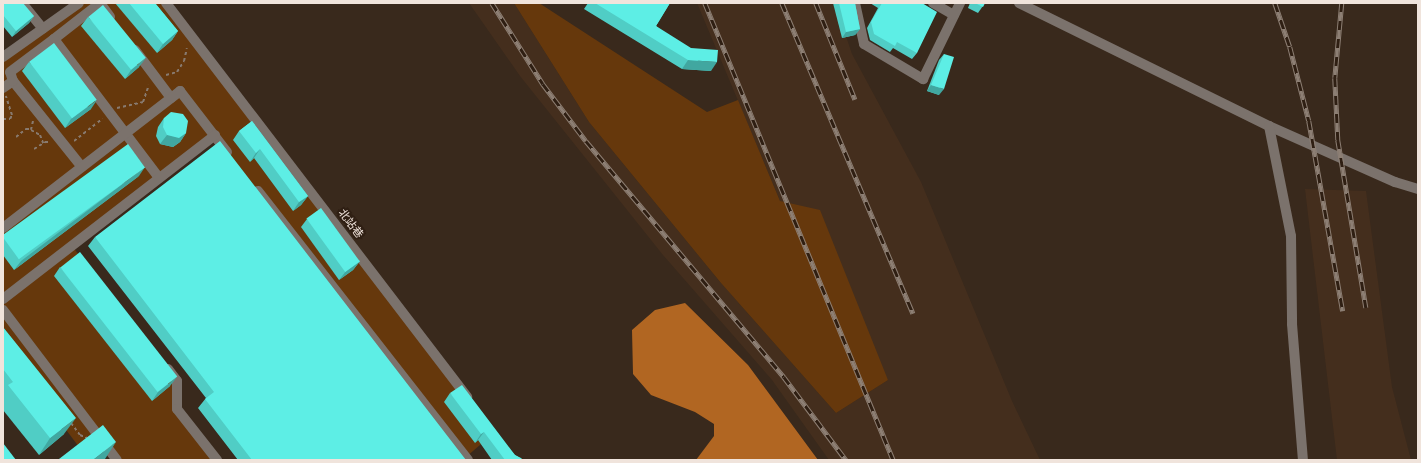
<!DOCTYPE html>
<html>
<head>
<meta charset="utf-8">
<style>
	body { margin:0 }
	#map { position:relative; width:1421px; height:463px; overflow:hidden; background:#39291c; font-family:"Varela Round","Noto Sans SC",sans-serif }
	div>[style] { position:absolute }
	.built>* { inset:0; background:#442e1d }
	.green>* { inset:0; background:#66380c }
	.water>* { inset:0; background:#b16622 }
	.path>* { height:2px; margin-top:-1px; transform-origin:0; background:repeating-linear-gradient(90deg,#887a6f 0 3px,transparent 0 6px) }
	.minor>* { height:10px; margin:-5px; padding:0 5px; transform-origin:5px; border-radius:5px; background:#7b726c }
	.rail>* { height:4.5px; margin-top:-2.25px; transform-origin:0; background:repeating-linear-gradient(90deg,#2f1f13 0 9px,#8d7f74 0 18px); box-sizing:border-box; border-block:1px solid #8d7f74 }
	.wall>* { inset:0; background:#50cdc5 }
	.shaded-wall>* { inset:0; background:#41a7a0 }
	.building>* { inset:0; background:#5deee5; transform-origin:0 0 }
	span { translate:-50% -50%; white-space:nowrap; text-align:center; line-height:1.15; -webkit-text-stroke:4px #2f1f13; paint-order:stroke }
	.street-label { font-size:11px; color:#f0e4dc }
	.frame { position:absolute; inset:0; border:4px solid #f0e4dc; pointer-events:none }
</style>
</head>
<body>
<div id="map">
	<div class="built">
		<i style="clip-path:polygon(469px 3px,514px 3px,589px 122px,721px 283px,836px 413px,888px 380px,780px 201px,697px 3px,835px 3px,852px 54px,921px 182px,1012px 401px,1040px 460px,829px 460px,772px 380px,663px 255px,520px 76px)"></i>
		<i style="clip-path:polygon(1305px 189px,1366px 191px,1392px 387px,1411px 460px,1337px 460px)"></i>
	</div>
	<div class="green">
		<i style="clip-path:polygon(79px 3px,166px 3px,494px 433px,466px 457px,215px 136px,72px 246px,177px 381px,177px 409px,217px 460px,117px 460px,97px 434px,79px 447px,3px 346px,3px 57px)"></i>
		<i style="clip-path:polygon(514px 3px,539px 3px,707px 112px,738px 100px,780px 201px,820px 210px,888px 380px,836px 413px,721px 283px,589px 122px)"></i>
	</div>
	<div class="water">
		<i style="clip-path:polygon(685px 303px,748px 365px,818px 460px,696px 460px,714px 436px,714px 424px,695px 412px,651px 395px,633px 374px,632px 330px,655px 310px)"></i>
	</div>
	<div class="path">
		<i style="left:166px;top:75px;width:11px;rotate:-15deg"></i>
		<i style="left:177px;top:72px;width:13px;rotate:-58deg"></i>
		<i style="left:184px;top:61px;width:13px;rotate:-77deg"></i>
		<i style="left:117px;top:108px;width:27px;rotate:-13deg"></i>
		<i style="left:143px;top:102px;width:18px;rotate:-71deg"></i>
		<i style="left:3px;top:119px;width:7px"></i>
		<i style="left:10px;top:119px;width:4px;rotate:-63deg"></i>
		<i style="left:12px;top:115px;width:20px;rotate:-108deg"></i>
		<i style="left:33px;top:121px;width:9px;rotate:103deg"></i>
		<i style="left:31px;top:130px;width:10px;rotate:29deg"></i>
		<i style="left:40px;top:135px;width:9px;rotate:69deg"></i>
		<i style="left:16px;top:137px;width:13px;rotate:-39deg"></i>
		<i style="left:26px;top:129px;width:5px"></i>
		<i style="left:74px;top:141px;width:36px;rotate:-38deg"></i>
		<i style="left:34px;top:149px;width:13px;rotate:-32deg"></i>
		<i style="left:45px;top:142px;width:5px"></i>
		<i style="left:71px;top:423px;width:15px;rotate:53deg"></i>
		<i style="left:80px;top:435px;width:8px;rotate:23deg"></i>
	</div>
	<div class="minor">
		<i style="left:22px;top:3px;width:33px;rotate:51deg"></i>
		<i style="left:166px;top:3px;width:496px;rotate:52.6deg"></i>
		<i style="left:855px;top:3px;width:42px;rotate:77.6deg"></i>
		<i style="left:864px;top:44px;width:69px;rotate:30.7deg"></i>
		<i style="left:923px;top:79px;width:85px;rotate:-64deg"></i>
		<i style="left:933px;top:3px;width:24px;rotate:30deg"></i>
		<i style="left:1019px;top:3px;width:279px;rotate:26.2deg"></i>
		<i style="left:1269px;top:126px;width:138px;rotate:24deg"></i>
		<i style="left:1395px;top:182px;width:24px;rotate:17deg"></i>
		<i style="left:54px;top:39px;width:58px;rotate:-38deg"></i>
		<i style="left:100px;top:3px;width:17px;rotate:54deg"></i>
		<i style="left:135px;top:50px;width:60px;rotate:53.1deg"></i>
		<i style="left:3px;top:57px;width:93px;rotate:-35.4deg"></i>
		<i style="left:13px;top:81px;width:110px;rotate:51.3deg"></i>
		<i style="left:3px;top:88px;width:12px;rotate:-35deg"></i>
		<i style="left:13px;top:81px;width:9px;rotate:-108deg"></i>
		<i style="left:10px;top:72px;width:55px;rotate:-36.9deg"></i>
		<i style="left:54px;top:39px;width:174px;rotate:52.9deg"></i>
		<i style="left:1269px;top:126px;width:112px;rotate:78.7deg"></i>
		<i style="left:1291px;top:236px;width:88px;rotate:89.3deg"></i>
		<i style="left:1292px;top:324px;width:136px;rotate:85.4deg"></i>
		<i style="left:258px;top:191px;width:341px;rotate:52deg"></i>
		<i style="left:3px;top:228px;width:224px;rotate:-37.7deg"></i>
		<i style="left:180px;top:91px;width:77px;rotate:52.4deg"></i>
		<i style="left:3px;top:299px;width:268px;rotate:-37.7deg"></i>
		<i style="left:3px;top:310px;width:188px;rotate:52.8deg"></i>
		<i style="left:168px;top:369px;width:15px;rotate:53deg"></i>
		<i style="left:177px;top:381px;width:28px;rotate:90deg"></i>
		<i style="left:177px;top:409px;width:65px;rotate:51.9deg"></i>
	</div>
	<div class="rail">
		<i style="left:492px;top:3px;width:96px;rotate:57.8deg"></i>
		<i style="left:543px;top:84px;width:71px;rotate:53deg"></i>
		<i style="left:586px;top:141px;width:308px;rotate:50deg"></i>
		<i style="left:784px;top:377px;width:104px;rotate:53.2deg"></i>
		<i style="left:705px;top:3px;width:494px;rotate:67.6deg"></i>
		<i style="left:782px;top:3px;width:337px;rotate:67.1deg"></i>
		<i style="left:816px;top:3px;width:104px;rotate:67.9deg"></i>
		<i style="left:1275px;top:3px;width:46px;rotate:71.2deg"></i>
		<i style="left:1290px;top:47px;width:76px;rotate:75.6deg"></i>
		<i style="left:1309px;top:121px;width:193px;rotate:79.9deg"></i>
		<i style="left:1342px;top:3px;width:75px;rotate:95.3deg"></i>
		<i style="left:1335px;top:78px;width:62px;rotate:87.2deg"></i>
		<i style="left:1338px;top:140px;width:170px;rotate:80.5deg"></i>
	</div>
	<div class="wall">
		<i style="clip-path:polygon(3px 3px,34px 16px,29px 23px,12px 37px,3px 26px)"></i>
		<i style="clip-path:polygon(115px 3px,155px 3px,178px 31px,172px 40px,157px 53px)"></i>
		<i style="clip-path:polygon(588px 3px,670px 3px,656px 26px,711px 71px,682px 69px,584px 9px)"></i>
		<i style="clip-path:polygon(833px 3px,855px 3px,860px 29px,855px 35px,842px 38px)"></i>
		<i style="clip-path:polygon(870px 3px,922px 3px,917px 53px,912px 59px,893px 48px,890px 52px,870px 40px,867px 28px,878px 8px)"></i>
		<i style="clip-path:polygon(970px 3px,985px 3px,978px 13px,968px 8px)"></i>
		<i style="clip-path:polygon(88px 17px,139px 67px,125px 79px,81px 26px)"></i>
		<i style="clip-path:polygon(944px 54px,939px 95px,927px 91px,939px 60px)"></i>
		<i style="clip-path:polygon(29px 62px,91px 109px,65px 128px,22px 71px)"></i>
		<i style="clip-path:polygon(164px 118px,186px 133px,180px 142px,173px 147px,160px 144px,156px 136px,158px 127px)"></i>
		<i style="clip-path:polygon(252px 121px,308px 196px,301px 205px,293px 211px,254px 158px,250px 162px,233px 140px,239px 131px)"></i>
		<i style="clip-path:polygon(139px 176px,14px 270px,3px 255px,3px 238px)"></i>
		<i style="clip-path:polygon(307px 219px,360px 261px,353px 270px,339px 280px,301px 227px)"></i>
		<i style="clip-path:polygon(95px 237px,466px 460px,238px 460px,198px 408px,206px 398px,88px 246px)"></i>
		<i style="clip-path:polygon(60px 267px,170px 386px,152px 401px,54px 276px)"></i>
		<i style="clip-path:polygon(3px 327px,64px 434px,39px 455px,3px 410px)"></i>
		<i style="clip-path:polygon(450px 393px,515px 455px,523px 460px,492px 460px,478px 440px,475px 443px,444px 402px)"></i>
	</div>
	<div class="shaded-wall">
		<i style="clip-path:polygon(34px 16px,29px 23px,12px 37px,16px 31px)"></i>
		<i style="clip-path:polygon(860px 29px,855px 35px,842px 38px,846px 32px)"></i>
		<i style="clip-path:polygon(178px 31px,172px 40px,157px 53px,163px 44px)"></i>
		<i style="clip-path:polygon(146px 58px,139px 67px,125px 79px,131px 70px)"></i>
		<i style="clip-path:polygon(688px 60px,717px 62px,711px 71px,682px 69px)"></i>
		<i style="clip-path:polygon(931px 85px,944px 89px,939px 95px,927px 91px)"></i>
		<i style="clip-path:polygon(97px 100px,91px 109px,65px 128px,71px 119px)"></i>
		<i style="clip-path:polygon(186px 133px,180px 142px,173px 147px,160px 144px,167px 135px)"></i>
		<i style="clip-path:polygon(260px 149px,254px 158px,250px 162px,256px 153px)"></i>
		<i style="clip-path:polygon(145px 167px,139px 176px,14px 270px,21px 261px)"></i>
		<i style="clip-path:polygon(308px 196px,301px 205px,293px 211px,299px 202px)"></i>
		<i style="clip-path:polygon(360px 261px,353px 270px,339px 280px,346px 271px)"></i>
		<i style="clip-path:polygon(177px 377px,170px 386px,152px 401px,158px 392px)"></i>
		<i style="clip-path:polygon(76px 418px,64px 434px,39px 455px,50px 438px)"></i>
		<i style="clip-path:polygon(484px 432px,478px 440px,475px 443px,481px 434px)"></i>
		<i style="clip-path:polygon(116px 442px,105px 459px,103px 460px,93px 460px)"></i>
	</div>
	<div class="building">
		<i style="clip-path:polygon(3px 3px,23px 3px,34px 16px,16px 31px,3px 15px)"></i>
		<i style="clip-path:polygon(129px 3px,155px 3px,178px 31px,163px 44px)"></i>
		<i style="clip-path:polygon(595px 3px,670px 3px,656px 26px,691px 48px,718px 50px,717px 62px,688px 60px)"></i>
		<i style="clip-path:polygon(839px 3px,855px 3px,860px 29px,846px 32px)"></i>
		<i style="clip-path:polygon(882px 3px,922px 3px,937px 12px,917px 53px,897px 42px,895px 46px,874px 34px,871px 22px)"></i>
		<i style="clip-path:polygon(975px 3px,985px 3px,983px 7px)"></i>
		<i style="left:103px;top:5px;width:68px;height:19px;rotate:51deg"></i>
		<i style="left:54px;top:43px;width:71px;height:31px;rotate:53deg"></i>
		<i style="clip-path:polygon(944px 54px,954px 57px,944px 89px,931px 85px)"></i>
		<i style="clip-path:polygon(171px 112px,183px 114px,188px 121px,186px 133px,179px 138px,167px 135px,163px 127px,164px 118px)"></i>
		<i style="clip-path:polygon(252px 121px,308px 196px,299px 202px,260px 149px,256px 153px,239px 131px)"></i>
		<i style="clip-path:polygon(220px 141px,466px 460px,252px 460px,205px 399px,214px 392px,95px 237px)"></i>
		<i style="left:128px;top:144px;width:29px;height:156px;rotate:54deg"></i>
		<i style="left:321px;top:208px;width:66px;height:18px;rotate:54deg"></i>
		<i style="left:80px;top:252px;width:158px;height:25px;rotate:52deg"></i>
		<i style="clip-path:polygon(3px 327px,76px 418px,50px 438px,8px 385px,13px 382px,3px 369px)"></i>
		<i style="clip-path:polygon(462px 385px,515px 455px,521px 458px,523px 460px,505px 460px,484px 432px,481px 434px,450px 393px)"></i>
		<i style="clip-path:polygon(103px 425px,116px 442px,93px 460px,59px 460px,59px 459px)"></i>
		<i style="clip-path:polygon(3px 443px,16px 460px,3px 460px)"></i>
	</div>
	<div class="street-label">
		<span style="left:350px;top:224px;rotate:53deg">北站巷</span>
	</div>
	<div class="frame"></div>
</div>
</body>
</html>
